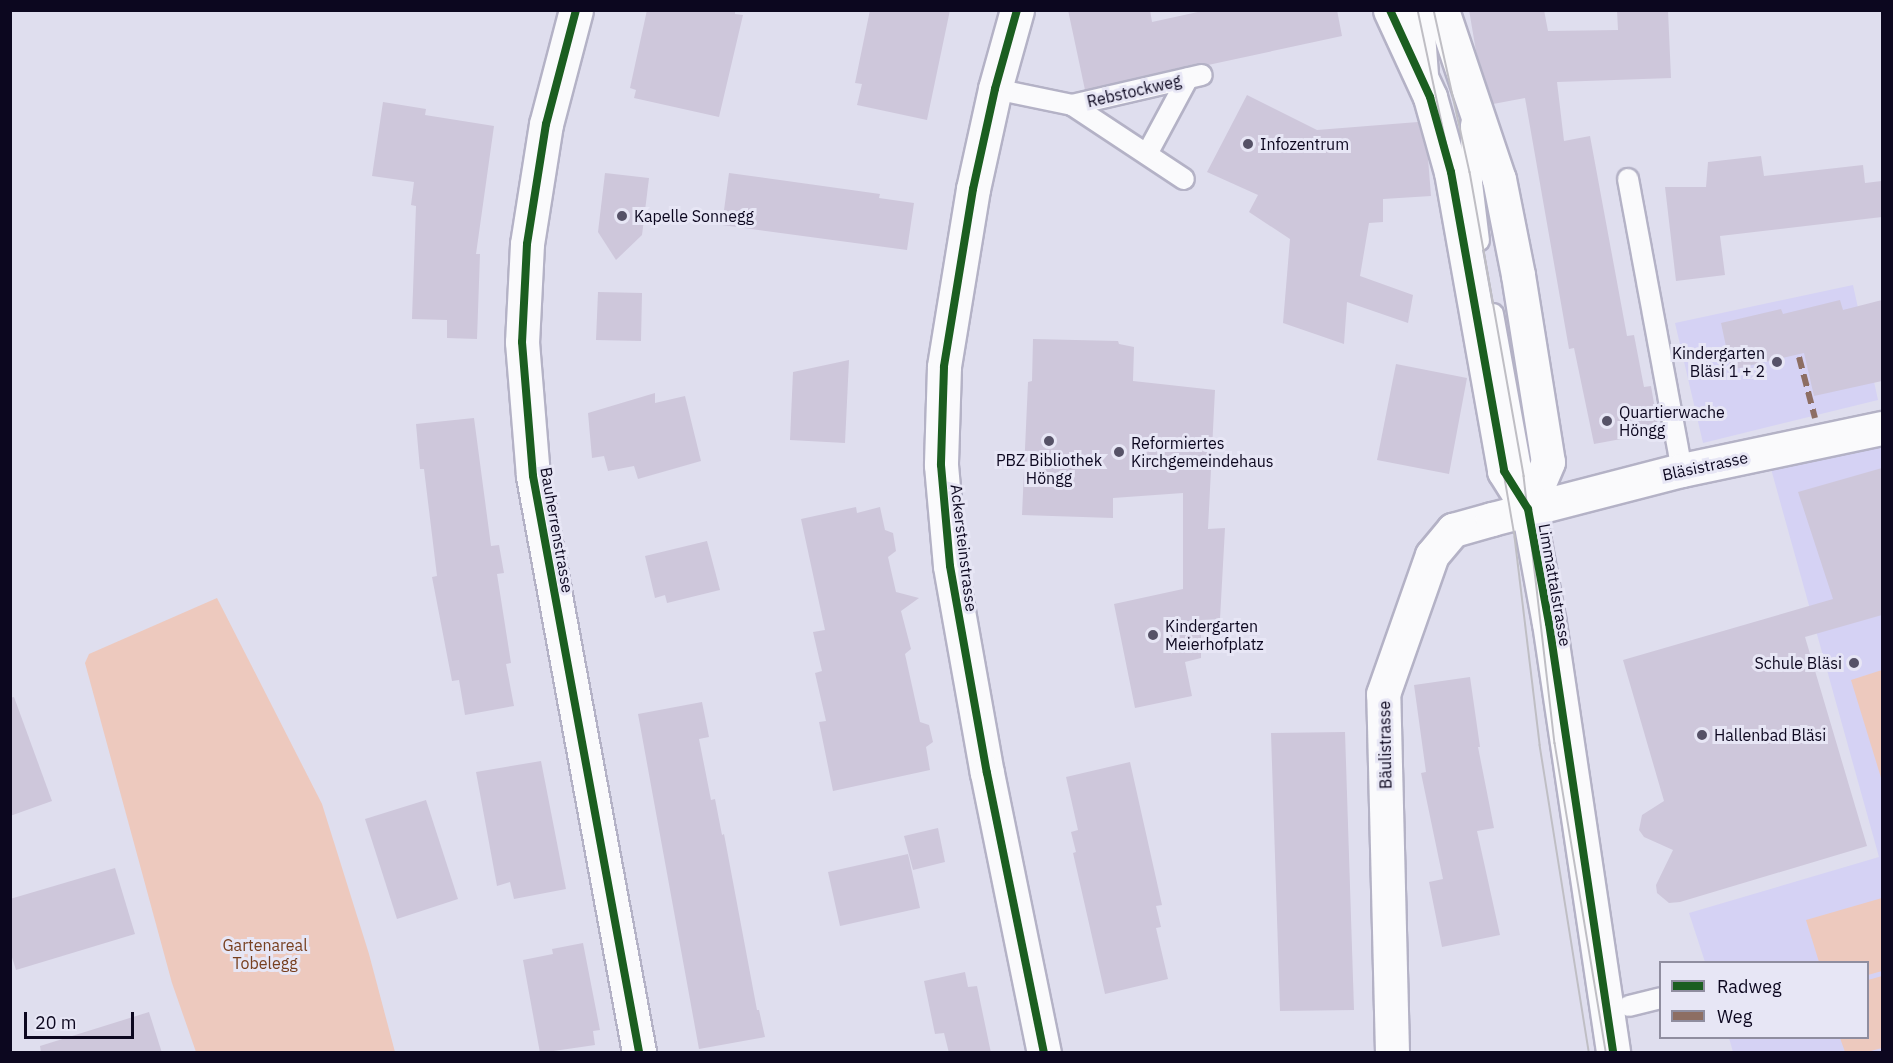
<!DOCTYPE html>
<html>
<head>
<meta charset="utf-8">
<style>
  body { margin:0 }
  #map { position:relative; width:1893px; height:1063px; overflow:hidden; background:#dfdeee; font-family:"IBM Plex Sans",sans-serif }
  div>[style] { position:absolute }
  .built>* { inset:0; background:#d5d2f4 }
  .green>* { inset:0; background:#edc9be }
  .building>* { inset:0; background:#cec7db }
  .roads { filter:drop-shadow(2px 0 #b4b2c6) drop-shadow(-2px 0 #b4b2c6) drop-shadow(0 2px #b4b2c6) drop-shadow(0 -2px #b4b2c6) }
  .lane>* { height:20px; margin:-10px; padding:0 10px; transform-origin:10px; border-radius:10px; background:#fafafc }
  .street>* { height:33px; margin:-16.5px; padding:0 16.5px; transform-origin:16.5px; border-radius:16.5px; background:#fafafc }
  .tram>* { height:1.5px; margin:-0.75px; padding:0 0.75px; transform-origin:0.75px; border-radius:0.75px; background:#bfbec4 }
  .quiet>* { height:6px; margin-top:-3px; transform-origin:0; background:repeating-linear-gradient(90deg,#8d6e63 0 12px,transparent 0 18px) }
  .cycleway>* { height:8px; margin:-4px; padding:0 4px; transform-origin:4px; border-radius:4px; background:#1b5e20 }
  .dots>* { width:16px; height:16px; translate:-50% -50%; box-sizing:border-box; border:3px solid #e7e6f5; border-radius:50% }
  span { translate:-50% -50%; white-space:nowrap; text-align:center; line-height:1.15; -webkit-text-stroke:6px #e7e6f5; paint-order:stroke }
  .street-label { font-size:16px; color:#0c071f }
  .poi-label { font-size:16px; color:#0c071f }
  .left { translate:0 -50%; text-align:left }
  .right { translate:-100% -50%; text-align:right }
  .park-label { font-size:16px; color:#773f1f }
  .frame { position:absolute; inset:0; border:12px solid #0c071f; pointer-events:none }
  .legend { position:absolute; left:1659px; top:961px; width:210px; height:78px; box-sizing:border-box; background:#e7e6f5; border:2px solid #8f8d9f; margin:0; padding:8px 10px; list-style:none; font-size:18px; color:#0c071f }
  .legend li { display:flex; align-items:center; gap:12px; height:30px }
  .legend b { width:30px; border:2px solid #8f8d9f }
  .scale { position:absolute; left:24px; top:1012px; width:110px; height:27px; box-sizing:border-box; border:3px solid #0c071f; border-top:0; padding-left:8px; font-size:18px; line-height:21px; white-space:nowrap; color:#0c071f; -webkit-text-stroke:4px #e7e6f5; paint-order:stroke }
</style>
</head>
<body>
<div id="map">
  <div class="built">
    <div style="clip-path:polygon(1853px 285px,1878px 400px,1703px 443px,1675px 323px)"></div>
    <div style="clip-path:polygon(1882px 440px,1882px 1052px,1733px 1052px,1729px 1038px,1868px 1038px,1868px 962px,1705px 962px,1689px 913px,1879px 857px,1771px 469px)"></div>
  </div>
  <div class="green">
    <div style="clip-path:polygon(217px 598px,322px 804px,369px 954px,395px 1052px,196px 1052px,172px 983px,85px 663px,89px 654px)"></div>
    <div style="clip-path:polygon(1882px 670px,1882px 781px,1851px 680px)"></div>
    <div style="clip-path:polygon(1882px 898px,1882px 971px,1868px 975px,1868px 962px,1819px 962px,1806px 920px)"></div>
    <div style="clip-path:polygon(1882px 976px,1882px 1048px,1867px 1052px,1845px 1052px,1840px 1038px,1868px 1038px,1868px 980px)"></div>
  </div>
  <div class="building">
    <div style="clip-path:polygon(647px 10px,735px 10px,735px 14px,743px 15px,719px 117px,634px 98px,636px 90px,630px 88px)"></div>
    <div style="clip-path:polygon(870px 10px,950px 10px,927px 120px,857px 105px,862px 84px,855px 83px)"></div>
    <div style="clip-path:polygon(1068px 10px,1150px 10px,1152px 22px,1207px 10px,1337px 10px,1342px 36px,1208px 65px,1199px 63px,1085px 90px)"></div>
    <div style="clip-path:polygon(1469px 10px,1544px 10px,1548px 31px,1618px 30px,1617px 10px,1668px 10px,1671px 78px,1557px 82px,1564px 141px,1590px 136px,1627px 336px,1634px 335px,1644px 387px,1651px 386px,1659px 432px,1594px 444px,1574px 348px,1569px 349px,1525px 98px,1493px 104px,1476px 51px)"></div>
    <div style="clip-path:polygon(1247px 95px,1317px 130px,1418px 122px,1428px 158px,1431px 196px,1383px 199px,1383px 222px,1369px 223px,1360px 276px,1413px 295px,1408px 323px,1347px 302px,1344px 344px,1283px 323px,1290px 239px,1249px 212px,1258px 195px,1207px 172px)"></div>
    <div style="clip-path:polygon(383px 102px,426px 109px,425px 115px,494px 126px,476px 254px,480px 254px,477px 339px,447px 338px,447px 320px,412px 319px,416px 206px,411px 205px,414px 182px,372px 176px)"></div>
    <div style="clip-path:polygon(1761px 156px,1764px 176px,1863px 165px,1865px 183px,1882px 181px,1882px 217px,1720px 236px,1725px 275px,1676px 281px,1665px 187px,1706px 187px,1708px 162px)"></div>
    <div style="clip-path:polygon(605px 173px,649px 178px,642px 235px,616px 260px,598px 232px)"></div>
    <div style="clip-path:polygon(729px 173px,880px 194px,879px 198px,914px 203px,907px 250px,722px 225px)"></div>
    <div style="clip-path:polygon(598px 292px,642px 293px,641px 341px,596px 340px)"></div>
    <div style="clip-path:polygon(1840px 300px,1843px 310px,1882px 300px,1882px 381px,1814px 396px,1804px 353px,1731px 370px,1721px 323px,1781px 309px,1783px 314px)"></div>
    <div style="clip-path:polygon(1033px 339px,1118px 341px,1119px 344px,1134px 347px,1133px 381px,1215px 390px,1208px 529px,1225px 528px,1220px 619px,1201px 620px,1201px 658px,1185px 662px,1192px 696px,1135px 708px,1114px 604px,1183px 589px,1183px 493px,1113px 498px,1113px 518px,1022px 515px,1028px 382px,1032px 381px)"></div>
    <div style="clip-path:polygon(849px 360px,845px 443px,790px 440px,793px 372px)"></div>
    <div style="clip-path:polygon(1396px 364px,1467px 378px,1449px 474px,1377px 460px)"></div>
    <div style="clip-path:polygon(655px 393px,655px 403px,685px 396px,701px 461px,638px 479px,634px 466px,608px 471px,604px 456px,592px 458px,588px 413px)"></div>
    <div style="clip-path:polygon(474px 418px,491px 546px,499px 545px,504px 573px,497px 574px,511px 663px,506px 664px,514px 706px,465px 715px,459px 680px,452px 681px,432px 577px,437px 576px,424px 469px,420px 469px,416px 424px)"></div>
    <div style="clip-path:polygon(1882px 468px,1882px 615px,1805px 637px,1867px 846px,1680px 902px,1669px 903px,1657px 893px,1656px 885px,1673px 850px,1644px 837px,1639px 830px,1642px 815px,1664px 801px,1623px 660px,1833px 599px,1798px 492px)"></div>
    <div style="clip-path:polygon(856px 507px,857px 513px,880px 507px,885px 530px,893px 533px,896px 551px,888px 557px,896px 592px,919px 598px,901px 611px,911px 649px,905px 654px,920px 722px,929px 725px,933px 742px,926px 747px,930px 770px,833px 791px,819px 722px,826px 721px,815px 673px,822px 671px,813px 632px,825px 630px,801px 519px)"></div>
    <div style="clip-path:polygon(707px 541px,720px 590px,667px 603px,665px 595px,655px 598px,645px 556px)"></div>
    <div style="clip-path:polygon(1470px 677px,1480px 747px,1478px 747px,1494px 828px,1477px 831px,1500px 935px,1442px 947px,1429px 882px,1443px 879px,1421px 773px,1426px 772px,1414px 685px)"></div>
    <div style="clip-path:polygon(14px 697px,52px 801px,10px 816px,10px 698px)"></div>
    <div style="clip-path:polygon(702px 702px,709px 737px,699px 739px,711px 800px,715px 799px,722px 835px,724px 834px,757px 1010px,759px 1010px,765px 1037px,699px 1049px,638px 714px)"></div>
    <div style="clip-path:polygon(1345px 732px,1354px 1010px,1280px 1011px,1271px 733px)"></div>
    <div style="clip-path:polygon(541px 761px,566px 889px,514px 899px,510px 882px,497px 886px,476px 772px)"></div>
    <div style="clip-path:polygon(1130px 762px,1162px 905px,1156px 906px,1161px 927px,1156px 928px,1168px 979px,1105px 994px,1073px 853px,1076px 852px,1071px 832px,1078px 830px,1066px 777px)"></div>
    <div style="clip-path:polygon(426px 800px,458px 899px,397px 919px,365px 819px)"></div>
    <div style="clip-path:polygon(938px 828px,945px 862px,913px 870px,904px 836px)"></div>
    <div style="clip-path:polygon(908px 854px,920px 908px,840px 926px,828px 872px)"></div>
    <div style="clip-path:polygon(115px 868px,135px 934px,16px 970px,10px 951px,10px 899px)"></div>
    <div style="clip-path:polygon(583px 943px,600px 1030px,593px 1031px,595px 1045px,540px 1053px,523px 960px,553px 954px,552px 949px)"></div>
    <div style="clip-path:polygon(965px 972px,968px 987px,977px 986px,991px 1053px,949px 1053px,944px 1033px,935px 1034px,924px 981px)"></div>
    <div style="clip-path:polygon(149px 1012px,162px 1053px,41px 1053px,40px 1046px)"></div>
  </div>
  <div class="roads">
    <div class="lane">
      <div style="left:1417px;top:10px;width:25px;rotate:72deg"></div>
      <div style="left:1425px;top:34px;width:41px;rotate:85.8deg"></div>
      <div style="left:995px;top:89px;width:79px;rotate:11.7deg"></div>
      <div style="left:1072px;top:105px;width:133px;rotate:-13deg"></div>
      <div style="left:1072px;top:105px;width:134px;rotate:33.5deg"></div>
      <div style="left:1471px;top:124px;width:59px;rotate:89deg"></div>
      <div style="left:1472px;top:183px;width:58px;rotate:83.1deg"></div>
      <div style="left:1147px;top:154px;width:86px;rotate:-61.7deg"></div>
      <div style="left:1628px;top:179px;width:296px;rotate:79.5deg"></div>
      <div style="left:1493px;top:314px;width:184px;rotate:79.7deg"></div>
      <div style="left:1629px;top:1006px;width:32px;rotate:-14deg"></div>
    </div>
    <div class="street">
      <div style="left:576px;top:10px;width:118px;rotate:104.7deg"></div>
      <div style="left:546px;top:124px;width:121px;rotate:99deg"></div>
      <div style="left:527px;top:244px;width:98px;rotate:92.9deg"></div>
      <div style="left:522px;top:342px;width:134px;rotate:85.3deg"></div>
      <div style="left:533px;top:476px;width:586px;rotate:79.57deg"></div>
      <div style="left:1017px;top:10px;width:82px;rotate:105.6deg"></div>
      <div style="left:995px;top:89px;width:102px;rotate:102.4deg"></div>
      <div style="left:973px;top:189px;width:180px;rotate:99.3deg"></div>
      <div style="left:944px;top:367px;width:98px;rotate:91.8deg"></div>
      <div style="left:941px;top:465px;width:101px;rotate:84.9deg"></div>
      <div style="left:950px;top:566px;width:210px;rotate:79.9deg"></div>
      <div style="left:987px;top:773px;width:285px;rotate:78.5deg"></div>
      <div style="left:1390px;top:10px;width:96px;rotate:65.3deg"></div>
      <div style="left:1430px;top:97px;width:78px;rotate:74.4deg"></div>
      <div style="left:1451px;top:172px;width:304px;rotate:79.9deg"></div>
      <div style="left:1504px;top:471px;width:45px;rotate:57.7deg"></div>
      <div style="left:1528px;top:509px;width:116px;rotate:79.6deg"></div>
      <div style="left:1549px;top:623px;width:434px;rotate:81.5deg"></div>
      <div style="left:1442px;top:10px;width:178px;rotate:71.4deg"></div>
      <div style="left:1499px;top:179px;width:98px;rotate:78.8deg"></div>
      <div style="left:1518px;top:275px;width:189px;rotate:80.9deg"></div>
      <div style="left:1548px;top:462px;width:51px;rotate:113.1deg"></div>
      <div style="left:1392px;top:1052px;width:358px;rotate:-91.4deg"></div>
      <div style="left:1383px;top:694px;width:147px;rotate:-70.6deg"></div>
      <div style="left:1432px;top:555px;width:33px;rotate:-50deg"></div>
      <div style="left:1453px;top:530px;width:41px;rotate:-15.8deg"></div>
      <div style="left:1492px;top:519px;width:196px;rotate:-14.5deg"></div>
      <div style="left:1682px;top:470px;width:204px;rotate:-11.9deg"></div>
    </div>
  </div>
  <div class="tram">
    <div style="left:1418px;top:10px;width:153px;rotate:78deg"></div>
    <div style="left:1450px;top:160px;width:383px;rotate:80.2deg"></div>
    <div style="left:1515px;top:537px;width:209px;rotate:83.1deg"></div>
    <div style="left:1540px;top:745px;width:311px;rotate:80.9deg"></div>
    <div style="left:1434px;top:10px;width:166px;rotate:77.5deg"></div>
    <div style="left:1470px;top:172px;width:309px;rotate:79.9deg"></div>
    <div style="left:1524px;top:476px;width:269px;rotate:83.4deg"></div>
    <div style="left:1555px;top:743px;width:313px;rotate:80.6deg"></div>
  </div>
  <div class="quiet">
    <div style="left:1799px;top:357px;width:63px;rotate:75.3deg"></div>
  </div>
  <div class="cycleway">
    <div style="left:576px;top:10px;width:118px;rotate:104.7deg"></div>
    <div style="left:546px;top:124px;width:121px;rotate:99deg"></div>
    <div style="left:527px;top:244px;width:98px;rotate:92.9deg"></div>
    <div style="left:522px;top:342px;width:134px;rotate:85.3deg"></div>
    <div style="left:533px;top:476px;width:586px;rotate:79.57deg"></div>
    <div style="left:1017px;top:10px;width:82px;rotate:105.6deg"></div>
    <div style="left:995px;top:89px;width:102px;rotate:102.4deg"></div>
    <div style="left:973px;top:189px;width:180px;rotate:99.3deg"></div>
    <div style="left:944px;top:367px;width:98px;rotate:91.8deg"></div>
    <div style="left:941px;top:465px;width:101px;rotate:84.9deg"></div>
    <div style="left:950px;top:566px;width:210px;rotate:79.9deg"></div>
    <div style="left:987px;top:773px;width:285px;rotate:78.5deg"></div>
    <div style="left:1390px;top:10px;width:96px;rotate:65.3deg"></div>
    <div style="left:1430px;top:97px;width:78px;rotate:74.4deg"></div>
    <div style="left:1451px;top:172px;width:304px;rotate:79.9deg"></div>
    <div style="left:1504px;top:471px;width:45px;rotate:57.7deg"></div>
    <div style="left:1528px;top:509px;width:116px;rotate:79.6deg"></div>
    <div style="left:1549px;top:623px;width:434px;rotate:81.5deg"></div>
  </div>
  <div class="dots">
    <div style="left:1248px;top:144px;background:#565267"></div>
    <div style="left:622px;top:216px;background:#565267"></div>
    <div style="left:1777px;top:362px;background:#565267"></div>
    <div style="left:1607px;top:421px;background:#565267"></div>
    <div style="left:1049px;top:441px;background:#565267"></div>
    <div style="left:1119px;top:452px;background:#565267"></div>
    <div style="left:1153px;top:635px;background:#565267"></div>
    <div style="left:1854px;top:663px;background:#565267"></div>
    <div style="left:1702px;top:735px;background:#565267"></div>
  </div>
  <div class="street-label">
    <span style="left:1134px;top:91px;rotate:-13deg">Rebstockweg</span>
    <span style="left:1705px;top:466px;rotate:-12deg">Bläsistrasse</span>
    <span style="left:557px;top:530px;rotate:80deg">Bauherrenstrasse</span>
    <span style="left:964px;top:548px;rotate:83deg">Ackersteinstrasse</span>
    <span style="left:1555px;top:585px;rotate:80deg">Limmattalstrasse</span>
    <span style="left:1385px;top:745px;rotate:-91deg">Bäulistrasse</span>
  </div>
  <div class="poi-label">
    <span class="left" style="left:1260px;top:144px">Infozentrum</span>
    <span class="left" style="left:634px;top:216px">Kapelle Sonnegg</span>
    <span class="right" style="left:1765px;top:362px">Kindergarten<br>Bläsi 1 + 2</span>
    <span class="left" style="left:1619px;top:421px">Quartierwache<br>Höngg</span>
    <span class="left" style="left:1131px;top:452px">Reformiertes<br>Kirchgemeindehaus</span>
    <span style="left:1049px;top:469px">PBZ Bibliothek<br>Höngg</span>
    <span class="left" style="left:1165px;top:635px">Kindergarten<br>Meierhofplatz</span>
    <span class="right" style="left:1842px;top:663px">Schule Bläsi</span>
    <span class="left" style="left:1714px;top:735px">Hallenbad Bläsi</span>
  </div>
  <div class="park-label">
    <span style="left:265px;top:954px">Gartenareal<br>Tobelegg</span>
  </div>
  <div class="frame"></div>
  <ul class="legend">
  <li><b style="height:8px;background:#1b5e20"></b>Radweg</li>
  <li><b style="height:8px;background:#8d6e63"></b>Weg</li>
  </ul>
  <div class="scale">20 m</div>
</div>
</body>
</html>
